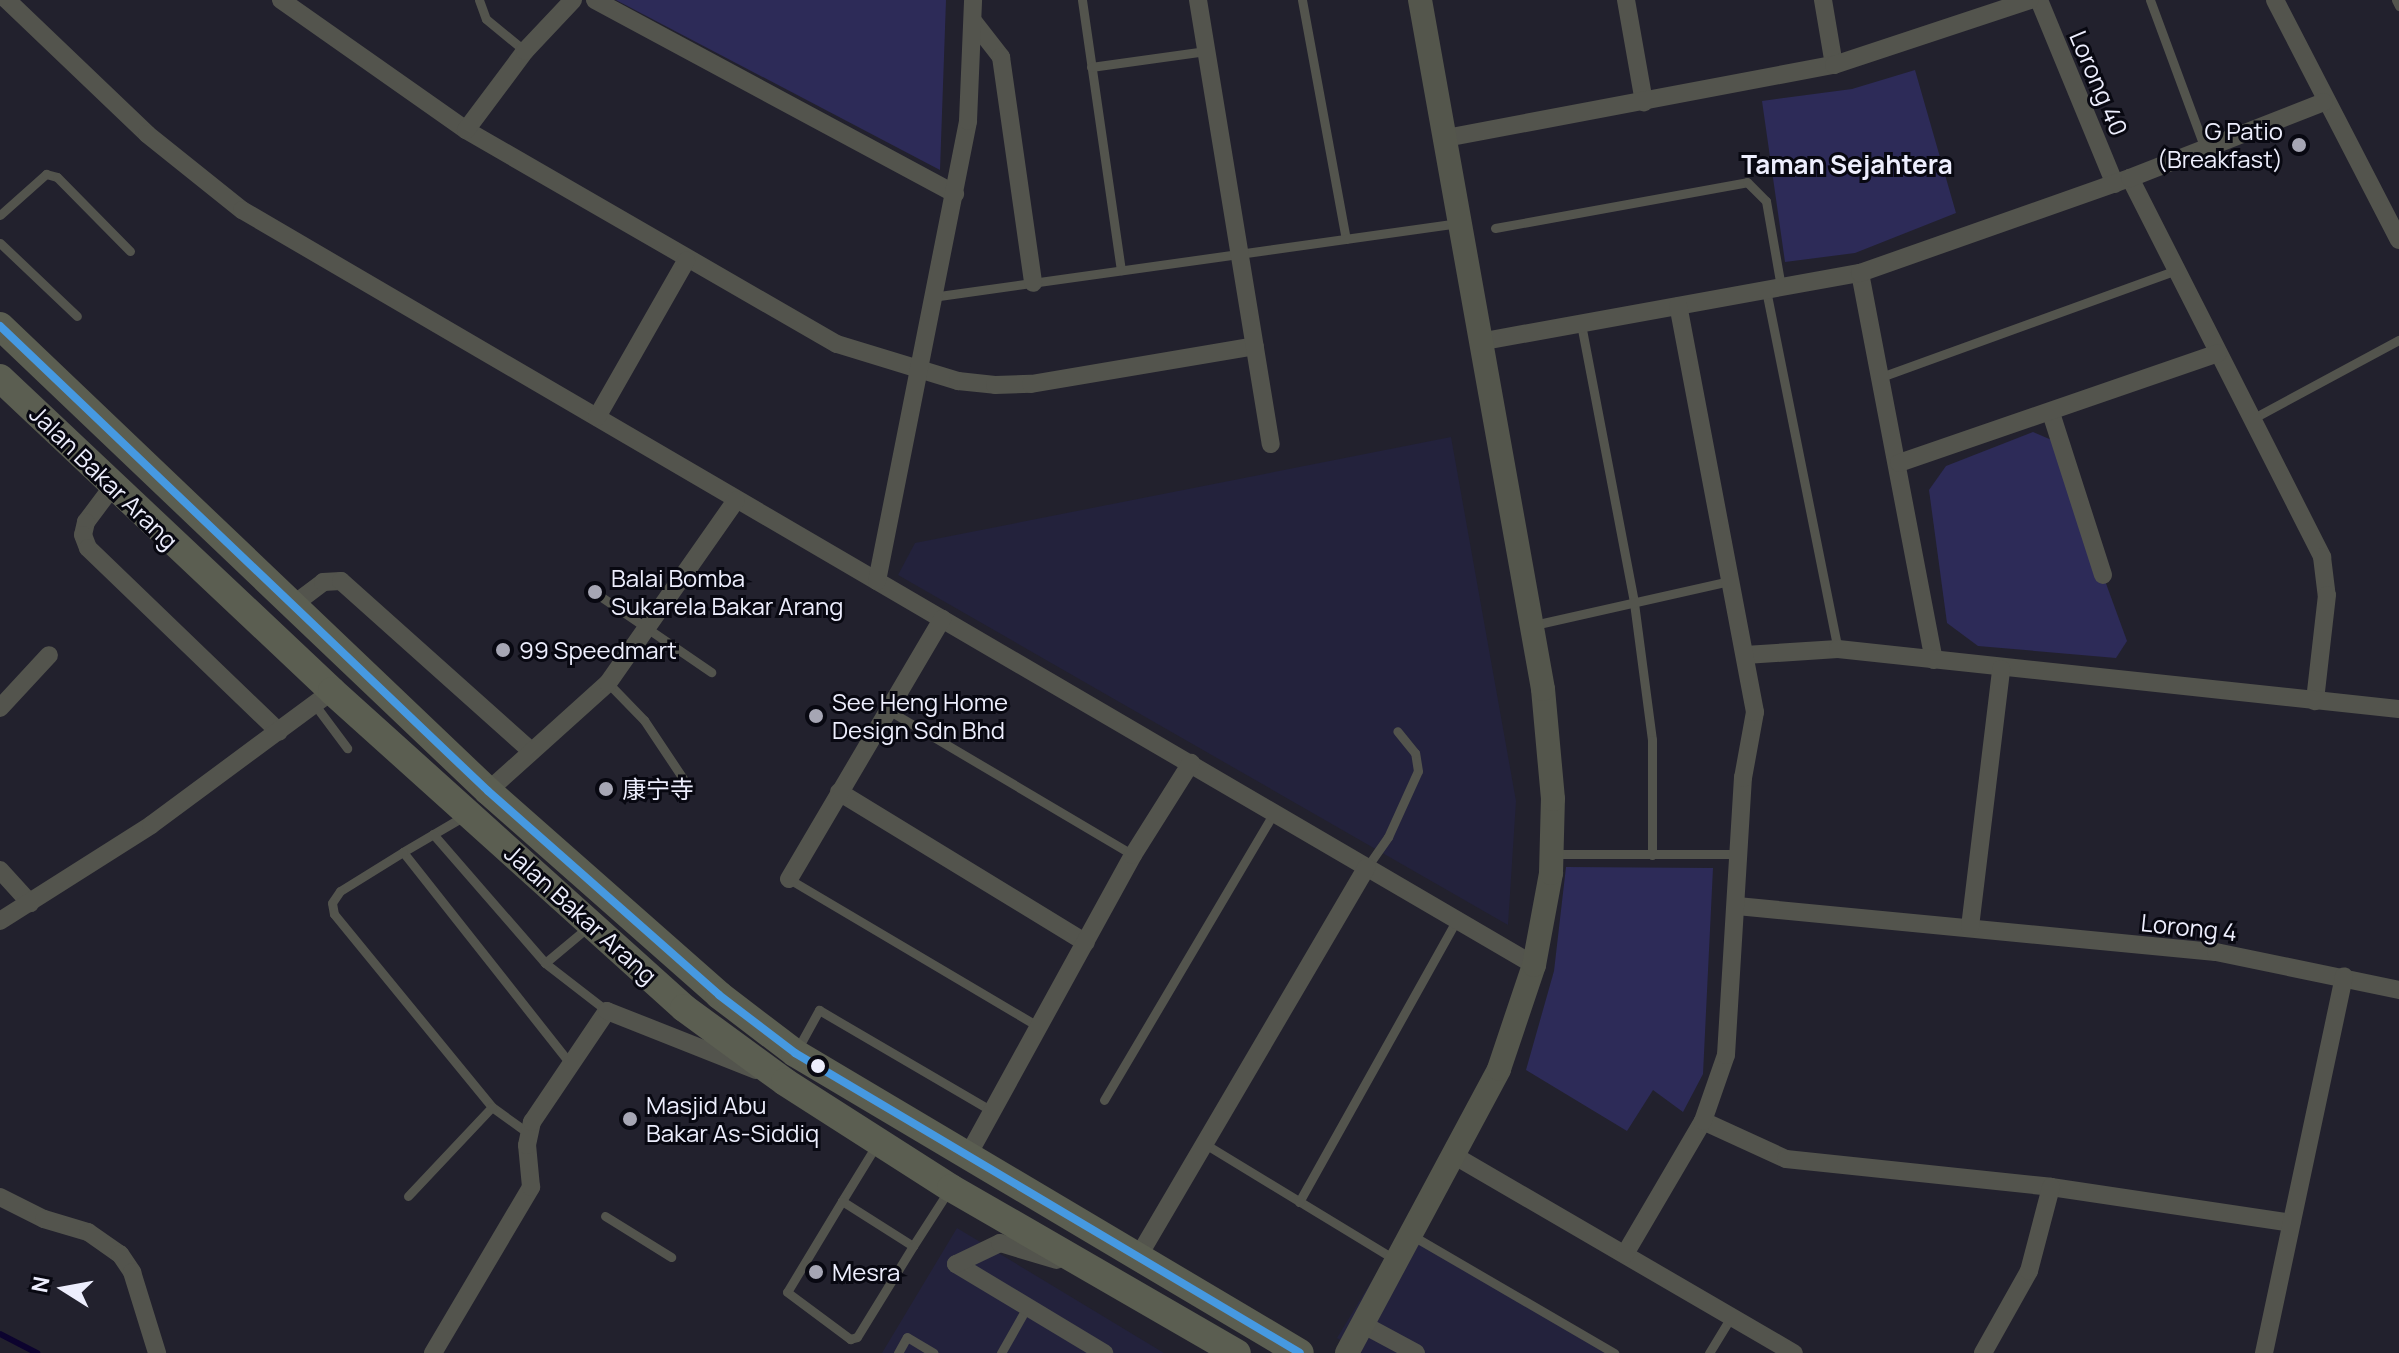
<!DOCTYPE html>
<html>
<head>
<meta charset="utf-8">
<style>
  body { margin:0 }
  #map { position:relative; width:2399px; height:1353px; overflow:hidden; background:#22212d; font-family:Manrope,"Noto Sans SC",sans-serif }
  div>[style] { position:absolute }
  .built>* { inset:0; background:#23223c }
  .green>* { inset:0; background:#2d2b58 }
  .stream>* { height:6px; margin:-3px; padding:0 3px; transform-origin:3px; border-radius:3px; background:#0c032e }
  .lane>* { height:9px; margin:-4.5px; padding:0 4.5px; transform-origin:4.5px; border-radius:4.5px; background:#53544d }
  .street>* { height:18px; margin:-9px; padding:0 9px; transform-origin:9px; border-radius:9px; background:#53544d }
  .secondary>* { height:24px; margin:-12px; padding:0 12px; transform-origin:12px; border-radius:12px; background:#54564c }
  .primary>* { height:28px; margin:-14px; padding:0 14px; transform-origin:14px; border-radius:14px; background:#5b5e51 }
  .bus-1>* { height:8px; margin:-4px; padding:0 4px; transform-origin:4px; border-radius:4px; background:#4699e1 }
  .dots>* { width:22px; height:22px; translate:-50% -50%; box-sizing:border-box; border:4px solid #080811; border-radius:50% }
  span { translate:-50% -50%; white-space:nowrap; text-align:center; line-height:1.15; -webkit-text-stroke:6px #080811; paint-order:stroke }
  .street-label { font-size:24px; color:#edeefd }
  .poi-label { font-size:24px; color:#edeefd }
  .right { translate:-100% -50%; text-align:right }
  .left { translate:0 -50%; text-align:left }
  .neighbourhood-label { font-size:26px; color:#edeefd; font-weight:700 }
  .north { position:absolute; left:24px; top:1249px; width:80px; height:80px; -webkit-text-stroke:6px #080811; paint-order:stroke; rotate:281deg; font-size:22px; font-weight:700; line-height:32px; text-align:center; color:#edeefd }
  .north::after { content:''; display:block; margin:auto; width:28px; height:36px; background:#edeefd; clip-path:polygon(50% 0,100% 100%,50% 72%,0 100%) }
</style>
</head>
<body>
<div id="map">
  <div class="built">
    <div style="clip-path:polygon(1451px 437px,1516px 801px,1508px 925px,898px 575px,915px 543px)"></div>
    <div style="clip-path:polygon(957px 1228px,1164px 1353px,882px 1353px)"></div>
    <div style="clip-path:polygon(1404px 1228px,1617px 1353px,1362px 1353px,1337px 1338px)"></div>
  </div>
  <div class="green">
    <div style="clip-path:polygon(616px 0,946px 0,940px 170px)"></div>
    <div style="clip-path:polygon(1915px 70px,1956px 213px,1855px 253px,1785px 262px,1762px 101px,1852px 89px)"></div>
    <div style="clip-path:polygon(2033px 432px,2054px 441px,2127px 641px,2116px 658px,1978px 646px,1947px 623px,1929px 490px,1946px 466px)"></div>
    <div style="clip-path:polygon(1566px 867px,1713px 868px,1703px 1074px,1683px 1112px,1653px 1090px,1627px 1131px,1526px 1070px,1554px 971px)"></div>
  </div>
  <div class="stream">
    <div style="left:0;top:1334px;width:42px;rotate:27.2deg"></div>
  </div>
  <div class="lane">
    <div style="left:479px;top:0;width:20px;rotate:70deg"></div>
    <div style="left:486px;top:19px;width:50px;rotate:39.4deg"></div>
    <div style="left:1082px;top:0;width:273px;rotate:81.8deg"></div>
    <div style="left:1302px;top:0;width:243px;rotate:79.6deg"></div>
    <div style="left:2150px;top:0;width:159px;rotate:69.7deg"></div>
    <div style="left:2396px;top:0;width:7px;rotate:63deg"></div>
    <div style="left:1091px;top:67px;width:116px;rotate:-7.9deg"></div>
    <div style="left:0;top:215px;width:62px;rotate:-41.7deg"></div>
    <div style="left:46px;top:174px;width:11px;rotate:15deg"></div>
    <div style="left:57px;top:177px;width:104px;rotate:45.4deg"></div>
    <div style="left:1495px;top:228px;width:256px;rotate:-10.3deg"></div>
    <div style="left:1747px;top:182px;width:27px;rotate:45deg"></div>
    <div style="left:1766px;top:201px;width:87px;rotate:80.1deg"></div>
    <div style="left:0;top:243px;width:106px;rotate:43.5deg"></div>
    <div style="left:1766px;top:290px;width:366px;rotate:78.7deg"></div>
    <div style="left:932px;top:297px;width:532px;rotate:-7.99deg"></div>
    <div style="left:1581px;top:324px;width:284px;rotate:79.2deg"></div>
    <div style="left:1634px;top:603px;width:138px;rotate:82.5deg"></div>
    <div style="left:1652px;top:740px;width:115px;rotate:90deg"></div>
    <div style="left:1881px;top:377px;width:315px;rotate:-19.9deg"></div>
    <div style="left:2252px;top:419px;width:167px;rotate:-28.3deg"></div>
    <div style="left:600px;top:596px;width:135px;rotate:34.4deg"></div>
    <div style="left:1534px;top:625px;width:201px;rotate:-12.7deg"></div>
    <div style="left:608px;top:683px;width:52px;rotate:45.8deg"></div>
    <div style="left:644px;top:720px;width:76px;rotate:56.3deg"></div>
    <div style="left:315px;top:705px;width:54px;rotate:53.3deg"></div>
    <div style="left:888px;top:710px;width:285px;rotate:30.6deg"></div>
    <div style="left:466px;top:815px;width:73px;rotate:149.6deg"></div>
    <div style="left:403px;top:852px;width:268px;rotate:51.7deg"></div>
    <div style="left:433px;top:834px;width:171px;rotate:49deg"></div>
    <div style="left:545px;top:963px;width:78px;rotate:37.7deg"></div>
    <div style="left:403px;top:852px;width:74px;rotate:148.2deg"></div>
    <div style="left:340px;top:891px;width:14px;rotate:124deg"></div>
    <div style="left:332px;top:903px;width:11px;rotate:80deg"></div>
    <div style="left:334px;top:914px;width:249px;rotate:50.7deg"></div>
    <div style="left:492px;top:1107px;width:44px;rotate:35.8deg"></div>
    <div style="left:1552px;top:854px;width:184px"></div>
    <div style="left:1367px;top:867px;width:37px;rotate:-55deg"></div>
    <div style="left:1388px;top:837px;width:72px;rotate:-65.6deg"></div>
    <div style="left:1418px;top:771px;width:18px;rotate:-99deg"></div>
    <div style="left:1415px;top:753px;width:28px;rotate:-129deg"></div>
    <div style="left:789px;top:879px;width:291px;rotate:30.6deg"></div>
    <div style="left:545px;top:963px;width:56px;rotate:-39.9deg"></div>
    <div style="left:797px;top:1050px;width:46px;rotate:-61.2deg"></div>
    <div style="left:819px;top:1010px;width:200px;rotate:30.3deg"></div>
    <div style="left:1104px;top:1100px;width:334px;rotate:-59.4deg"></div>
    <div style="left:877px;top:1144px;width:67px;rotate:121.6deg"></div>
    <div style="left:842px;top:1201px;width:84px;rotate:32.4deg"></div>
    <div style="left:913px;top:1246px;width:67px;rotate:-57.3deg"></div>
    <div style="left:1205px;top:1144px;width:223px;rotate:31.3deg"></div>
    <div style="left:408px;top:1196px;width:122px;rotate:-46.7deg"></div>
    <div style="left:842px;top:1201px;width:106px;rotate:121.1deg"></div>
    <div style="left:787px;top:1292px;width:79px;rotate:36.7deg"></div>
    <div style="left:850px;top:1339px;width:7px;rotate:-16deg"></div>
    <div style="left:857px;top:1337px;width:107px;rotate:-58.4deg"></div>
    <div style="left:1299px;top:1202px;width:324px;rotate:-60.8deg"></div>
    <div style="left:605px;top:1216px;width:78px;rotate:31.8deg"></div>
    <div style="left:1413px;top:1236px;width:233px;rotate:30.2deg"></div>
    <div style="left:898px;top:1353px;width:18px;rotate:-61deg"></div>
    <div style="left:907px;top:1337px;width:31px;rotate:31deg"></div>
    <div style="left:1001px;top:1353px;width:53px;rotate:-60.5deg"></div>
    <div style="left:1709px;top:1353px;width:42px;rotate:-58.6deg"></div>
  </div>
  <div class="street">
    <div style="left:7px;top:0;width:194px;rotate:43.7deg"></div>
    <div style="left:147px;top:134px;width:122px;rotate:38.7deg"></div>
    <div style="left:242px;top:210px;width:1496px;rotate:30.3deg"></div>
    <div style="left:281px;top:0;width:226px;rotate:35.1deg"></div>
    <div style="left:466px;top:130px;width:428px;rotate:30deg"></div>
    <div style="left:837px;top:344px;width:127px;rotate:17deg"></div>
    <div style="left:958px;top:381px;width:37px;rotate:6deg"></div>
    <div style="left:995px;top:385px;width:36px;rotate:-2deg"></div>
    <div style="left:1031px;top:384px;width:227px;rotate:-9.6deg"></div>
    <div style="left:595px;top:0;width:409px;rotate:28.3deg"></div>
    <div style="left:1198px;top:0;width:450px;rotate:80.7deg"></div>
    <div style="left:1626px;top:0;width:104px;rotate:80deg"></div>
    <div style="left:1823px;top:0;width:66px;rotate:80.4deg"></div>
    <div style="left:2039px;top:0;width:199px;rotate:67.6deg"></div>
    <div style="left:2275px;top:0;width:270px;rotate:62.7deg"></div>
    <div style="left:973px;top:21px;width:46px;rotate:52.1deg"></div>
    <div style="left:1001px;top:57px;width:228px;rotate:81.9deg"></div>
    <div style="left:466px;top:130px;width:99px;rotate:-53.2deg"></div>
    <div style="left:525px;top:51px;width:70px;rotate:-46.7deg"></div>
    <div style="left:1446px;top:138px;width:395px;rotate:-10.7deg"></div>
    <div style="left:1834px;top:65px;width:206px;rotate:-18.3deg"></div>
    <div style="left:2130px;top:178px;width:425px;rotate:63.1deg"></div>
    <div style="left:2322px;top:557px;width:38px;rotate:83deg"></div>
    <div style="left:2327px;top:595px;width:107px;rotate:96.5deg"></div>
    <div style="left:1860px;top:273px;width:394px;rotate:79.2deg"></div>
    <div style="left:1479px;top:342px;width:387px;rotate:-10.3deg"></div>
    <div style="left:1860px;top:273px;width:286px;rotate:-19.4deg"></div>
    <div style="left:2130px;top:178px;width:208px;rotate:-21.4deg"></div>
    <div style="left:2051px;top:413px;width:170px;rotate:72.2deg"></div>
    <div style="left:597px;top:417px;width:180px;rotate:-60.3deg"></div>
    <div style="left:1899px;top:463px;width:337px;rotate:-19deg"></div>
    <div style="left:113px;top:486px;width:45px;rotate:126.9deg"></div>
    <div style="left:86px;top:522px;width:13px;rotate:103deg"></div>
    <div style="left:83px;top:535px;width:14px;rotate:69deg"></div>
    <div style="left:88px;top:548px;width:265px;rotate:43.9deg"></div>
    <div style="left:877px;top:581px;width:469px;rotate:-78.8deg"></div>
    <div style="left:968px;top:121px;width:121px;rotate:-87.6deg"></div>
    <div style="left:293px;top:605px;width:38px;rotate:-37deg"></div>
    <div style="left:323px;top:582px;width:18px;rotate:-3deg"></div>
    <div style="left:341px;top:581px;width:255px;rotate:41.8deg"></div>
    <div style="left:1745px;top:655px;width:93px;rotate:-3.7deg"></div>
    <div style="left:1838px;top:649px;width:564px;rotate:6.1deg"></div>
    <div style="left:0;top:708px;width:72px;rotate:-47.2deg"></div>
    <div style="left:488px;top:791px;width:161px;rotate:-42deg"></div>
    <div style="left:608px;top:683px;width:223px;rotate:-55deg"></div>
    <div style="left:839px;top:792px;width:289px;rotate:31.4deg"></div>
    <div style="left:0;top:870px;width:45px;rotate:47.7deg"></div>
    <div style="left:789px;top:879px;width:302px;rotate:-59.5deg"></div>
    <div style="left:1737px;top:906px;width:481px;rotate:5.5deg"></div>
    <div style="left:2216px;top:952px;width:187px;rotate:11.7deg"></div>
    <div style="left:0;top:921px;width:179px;rotate:-32.4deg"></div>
    <div style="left:151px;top:825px;width:225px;rotate:-36.5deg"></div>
    <div style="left:1970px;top:927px;width:260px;rotate:-83.1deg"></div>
    <div style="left:1703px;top:1121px;width:91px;rotate:24.6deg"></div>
    <div style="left:1786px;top:1159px;width:266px;rotate:6deg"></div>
    <div style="left:2051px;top:1187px;width:243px;rotate:8.5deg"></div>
    <div style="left:1455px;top:1156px;width:392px;rotate:30.2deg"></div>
    <div style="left:967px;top:1157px;width:345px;rotate:-61.2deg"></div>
    <div style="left:1133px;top:855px;width:109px;rotate:-57.8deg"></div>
    <div style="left:0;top:1197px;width:49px;rotate:26.6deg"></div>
    <div style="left:44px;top:1219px;width:46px;rotate:16.5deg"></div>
    <div style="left:88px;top:1232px;width:39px;rotate:35deg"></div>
    <div style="left:120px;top:1254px;width:22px;rotate:56deg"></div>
    <div style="left:132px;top:1272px;width:85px;rotate:72.8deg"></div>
    <div style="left:1625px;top:1254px;width:154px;rotate:-59.6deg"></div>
    <div style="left:1703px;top:1121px;width:70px;rotate:-70.8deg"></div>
    <div style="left:1726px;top:1055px;width:278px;rotate:-86.5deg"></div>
    <div style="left:1743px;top:778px;width:67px;rotate:-79.7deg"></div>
    <div style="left:1755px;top:712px;width:413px;rotate:-100.7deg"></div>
    <div style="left:1138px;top:1257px;width:452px;rotate:-59.6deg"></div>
    <div style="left:956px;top:1264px;width:173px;rotate:31deg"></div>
    <div style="left:956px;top:1264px;width:49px;rotate:-25.5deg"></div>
    <div style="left:1000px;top:1243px;width:59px;rotate:16.6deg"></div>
    <div style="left:1364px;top:1325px;width:59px;rotate:28.3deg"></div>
    <div style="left:433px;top:1353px;width:193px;rotate:-59.4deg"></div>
    <div style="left:531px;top:1187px;width:42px;rotate:-95.4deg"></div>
    <div style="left:527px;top:1145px;width:24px;rotate:-78deg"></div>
    <div style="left:532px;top:1122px;width:134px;rotate:-56deg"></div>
    <div style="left:607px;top:1011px;width:160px;rotate:21.6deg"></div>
    <div style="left:1983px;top:1353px;width:94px;rotate:-60.7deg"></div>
    <div style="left:2029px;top:1271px;width:87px;rotate:-75.3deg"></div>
    <div style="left:2264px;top:1353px;width:385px;rotate:-78deg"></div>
  </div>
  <div class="secondary">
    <div style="left:1347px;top:1353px;width:322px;rotate:-61.8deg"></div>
    <div style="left:1499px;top:1069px;width:110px;rotate:-71.4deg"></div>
    <div style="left:1534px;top:965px;width:94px;rotate:-79.5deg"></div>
    <div style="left:1551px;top:873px;width:74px;rotate:-88.5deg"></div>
    <div style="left:1553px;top:799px;width:110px;rotate:-95.2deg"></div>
    <div style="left:1543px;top:689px;width:700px;rotate:-100.12deg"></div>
  </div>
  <div class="primary">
    <div style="left:0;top:326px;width:674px;rotate:43.62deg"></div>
    <div style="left:488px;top:791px;width:308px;rotate:41.4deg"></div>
    <div style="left:719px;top:995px;width:96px;rotate:37.3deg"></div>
    <div style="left:795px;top:1053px;width:587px;rotate:30.71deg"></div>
    <div style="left:0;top:378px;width:456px;rotate:43.3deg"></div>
    <div style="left:332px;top:691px;width:474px;rotate:42deg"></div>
    <div style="left:684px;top:1008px;width:125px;rotate:36.2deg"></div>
    <div style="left:785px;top:1082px;width:197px;rotate:32.6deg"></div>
    <div style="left:951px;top:1188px;width:330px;rotate:30deg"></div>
  </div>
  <div class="bus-1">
    <div style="left:0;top:326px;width:674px;rotate:43.62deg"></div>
    <div style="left:488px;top:791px;width:308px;rotate:41.4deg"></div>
    <div style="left:719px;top:995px;width:96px;rotate:37.3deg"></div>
    <div style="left:795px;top:1053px;width:587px;rotate:30.71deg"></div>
  </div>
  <div class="dots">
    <div style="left:2299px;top:145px;background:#a6a6b4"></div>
    <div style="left:595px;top:592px;background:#a6a6b4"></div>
    <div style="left:503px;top:650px;background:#a6a6b4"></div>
    <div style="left:816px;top:716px;background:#a6a6b4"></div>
    <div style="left:606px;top:789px;background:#a6a6b4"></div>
    <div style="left:818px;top:1066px;background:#edeefd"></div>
    <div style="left:630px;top:1119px;background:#a6a6b4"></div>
    <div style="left:816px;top:1272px;background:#a6a6b4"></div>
  </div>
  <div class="street-label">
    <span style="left:2099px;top:83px;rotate:67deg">Lorong 40</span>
    <span style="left:104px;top:477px;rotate:44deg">Jalan Bakar Arang</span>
    <span style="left:581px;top:914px;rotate:42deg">Jalan Bakar Arang</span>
    <span style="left:2189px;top:927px;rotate:6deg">Lorong 4</span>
  </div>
  <div class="poi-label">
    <span class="right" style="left:2283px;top:145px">G Patio<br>(Breakfast)</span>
    <span class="left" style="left:611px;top:592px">Balai Bomba<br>Sukarela Bakar Arang</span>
    <span class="left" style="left:519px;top:650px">99 Speedmart</span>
    <span class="left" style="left:832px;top:716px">See Heng Home<br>Design Sdn Bhd</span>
    <span class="left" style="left:622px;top:789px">康宁寺</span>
    <span class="left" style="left:646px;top:1119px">Masjid Abu<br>Bakar As-Siddiq</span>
    <span class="left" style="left:832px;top:1272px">Mesra</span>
  </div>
  <div class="neighbourhood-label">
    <span style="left:1847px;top:165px">Taman Sejahtera</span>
  </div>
  <div class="north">N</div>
</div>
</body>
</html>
